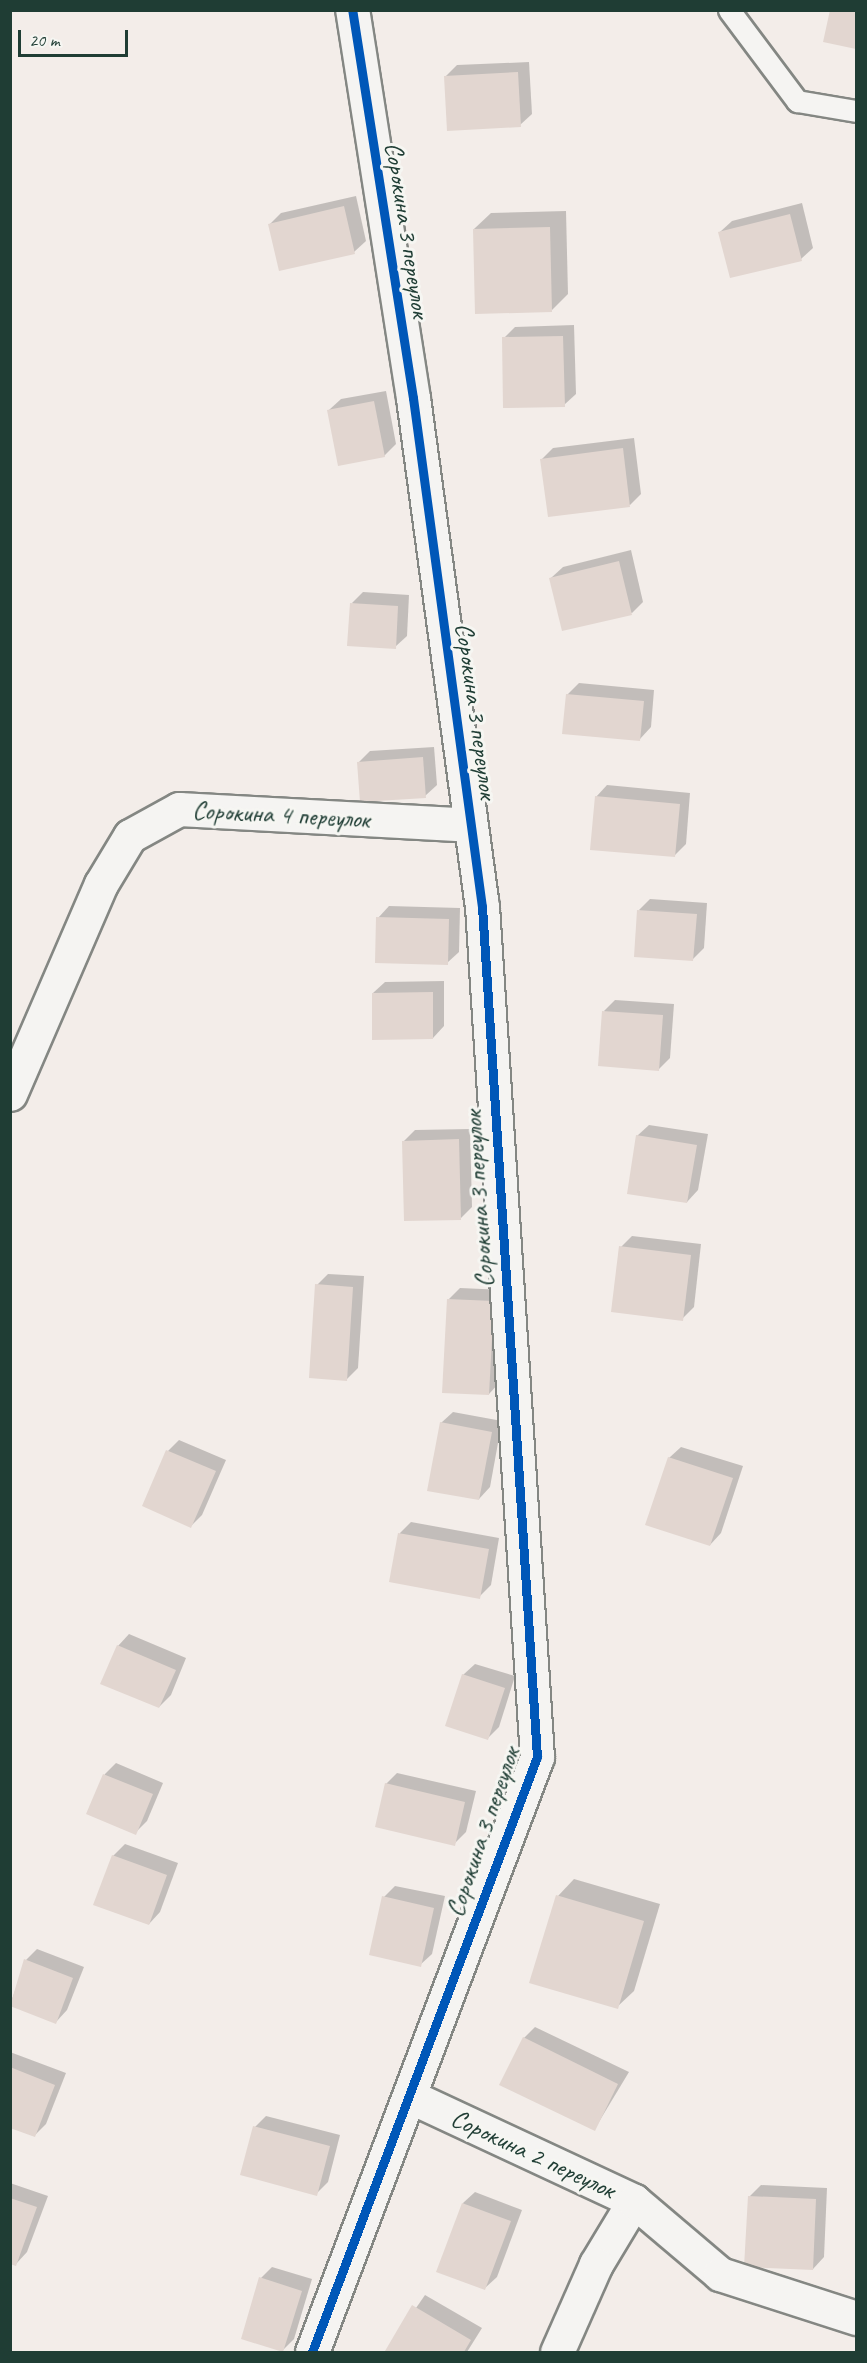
<!DOCTYPE html>
<html>
<head>
<meta charset="utf-8">
<style>
  body { margin:0 }
  #map { position:relative; width:867px; height:2363px; overflow:hidden; background:#f3ede9; font-family:Caveat,sans-serif }
  div>[style] { position:absolute }
  .shadow>* { inset:0; background:#0003 }
  .building>* { inset:0; background:#e2d6d0 }
  .roads { filter:drop-shadow(2px 0 #848783) drop-shadow(-2px 0 #848783) drop-shadow(0 2px #848783) drop-shadow(0 -2px #848783) }
  .service>* { height:21px; margin:-10.5px; padding:0 10.5px; transform-origin:10.5px; border-radius:10.5px; background:#f5f4f2 }
  .minor>* { height:33px; margin:-16.5px; padding:0 16.5px; transform-origin:16.5px; border-radius:16.5px; background:#f5f4f2 }
  .cycleway>* { height:9px; margin:-4.5px; padding:0 4.5px; transform-origin:4.5px; border-radius:4.5px; background:#0057b8 }
  span { translate:-50% -50%; white-space:nowrap; text-align:center; line-height:1.15; -webkit-text-stroke:6px #f6f6f2; paint-order:stroke }
  .street-label { font-size:26px; color:#1f3d34 }
  .frame { position:absolute; inset:0; border:12px solid #1f3d34; pointer-events:none }
  .scale { position:absolute; left:18px; top:30px; width:110px; height:27px; box-sizing:border-box; border:3px solid #1f3d34; border-top:0; padding-left:8px; font-size:18px; line-height:21px; white-space:nowrap; color:#1f3d34; -webkit-text-stroke:4px #f6f6f2; paint-order:stroke }
</style>
</head>
<body>
<div id="map">
  <div class="shadow">
    <div style="clip-path:polygon(832px 10px,856px 10px,856px 48px,825px 41px)"></div>
    <div style="clip-path:polygon(529px 62px,532px 114px,520px 125px,445px 77px,457px 65px)"></div>
    <div style="clip-path:polygon(356px 196px,366px 241px,354px 252px,270px 224px,281px 213px)"></div>
    <div style="clip-path:polygon(802px 203px,813px 248px,801px 259px,720px 232px,732px 221px)"></div>
    <div style="clip-path:polygon(566px 211px,568px 294px,552px 310px,474px 229px,491px 213px)"></div>
    <div style="clip-path:polygon(574px 325px,576px 394px,564px 405px,504px 338px,515px 327px)"></div>
    <div style="clip-path:polygon(386px 391px,396px 444px,384px 456px,329px 410px,341px 399px)"></div>
    <div style="clip-path:polygon(634px 438px,641px 494px,630px 505px,542px 459px,553px 448px)"></div>
    <div style="clip-path:polygon(631px 550px,643px 602px,632px 613px,551px 578px,563px 567px)"></div>
    <div style="clip-path:polygon(363px 592px,409px 595px,407px 636px,395px 647px,352px 603px)"></div>
    <div style="clip-path:polygon(579px 683px,654px 690px,651px 727px,640px 739px,567px 695px)"></div>
    <div style="clip-path:polygon(434px 747px,437px 785px,425px 796px,359px 762px,370px 751px)"></div>
    <div style="clip-path:polygon(607px 785px,690px 793px,686px 844px,675px 855px,596px 797px)"></div>
    <div style="clip-path:polygon(650px 899px,707px 903px,704px 948px,693px 959px,639px 910px)"></div>
    <div style="clip-path:polygon(389px 906px,460px 908px,459px 952px,447px 963px,378px 918px)"></div>
    <div style="clip-path:polygon(444px 981px,444px 1026px,433px 1038px,373px 993px,385px 982px)"></div>
    <div style="clip-path:polygon(615px 1000px,674px 1004px,670px 1058px,659px 1069px,604px 1011px)"></div>
    <div style="clip-path:polygon(649px 1125px,708px 1134px,698px 1190px,687px 1202px,637px 1136px)"></div>
    <div style="clip-path:polygon(470px 1129px,472px 1207px,461px 1218px,403px 1142px,415px 1130px)"></div>
    <div style="clip-path:polygon(632px 1236px,701px 1244px,694px 1307px,682px 1319px,621px 1247px)"></div>
    <div style="clip-path:polygon(328px 1274px,364px 1276px,358px 1368px,347px 1379px,317px 1285px)"></div>
    <div style="clip-path:polygon(460px 1288px,505px 1290px,500px 1382px,489px 1394px,448px 1300px)"></div>
    <div style="clip-path:polygon(453px 1412px,502px 1421px,490px 1487px,479px 1499px,441px 1423px)"></div>
    <div style="clip-path:polygon(179px 1440px,226px 1460px,202px 1515px,191px 1526px,168px 1451px)"></div>
    <div style="clip-path:polygon(681px 1447px,743px 1466px,721px 1533px,710px 1545px,669px 1458px)"></div>
    <div style="clip-path:polygon(411px 1522px,499px 1538px,491px 1585px,479px 1597px,391px 1581px,400px 1533px)"></div>
    <div style="clip-path:polygon(129px 1634px,186px 1658px,171px 1695px,159px 1707px,118px 1646px)"></div>
    <div style="clip-path:polygon(475px 1664px,515px 1676px,499px 1727px,487px 1739px,463px 1675px)"></div>
    <div style="clip-path:polygon(116px 1763px,163px 1783px,147px 1821px,135px 1833px,88px 1813px,105px 1774px)"></div>
    <div style="clip-path:polygon(397px 1773px,476px 1791px,466px 1832px,454px 1844px,386px 1784px)"></div>
    <div style="clip-path:polygon(125px 1844px,178px 1863px,160px 1912px,149px 1924px,113px 1856px)"></div>
    <div style="clip-path:polygon(574px 1879px,660px 1904px,634px 1991px,617px 2007px,558px 1896px)"></div>
    <div style="clip-path:polygon(395px 1886px,445px 1896px,432px 1954px,420px 1965px,384px 1897px)"></div>
    <div style="clip-path:polygon(37px 1949px,84px 1967px,67px 2010px,56px 2022px,10px 2005px,26px 1960px)"></div>
    <div style="clip-path:polygon(535px 2027px,629px 2072px,594px 2130px,524px 2038px)"></div>
    <div style="clip-path:polygon(10px 2052px,66px 2073px,46px 2124px,34px 2136px,10px 2127px)"></div>
    <div style="clip-path:polygon(266px 2116px,340px 2135px,328px 2182px,316px 2194px,255px 2127px)"></div>
    <div style="clip-path:polygon(10px 2183px,48px 2196px,27px 2252px,16px 2264px,10px 2262px)"></div>
    <div style="clip-path:polygon(761px 2185px,827px 2188px,824px 2257px,813px 2269px,749px 2197px)"></div>
    <div style="clip-path:polygon(475px 2192px,522px 2210px,497px 2277px,485px 2288px,463px 2203px)"></div>
    <div style="clip-path:polygon(272px 2267px,312px 2279px,294px 2339px,283px 2350px,261px 2278px)"></div>
    <div style="clip-path:polygon(425px 2295px,482px 2328px,467px 2352px,387px 2350px)"></div>
  </div>
  <div class="building">
    <div style="clip-path:polygon(830px 10px,856px 10px,856px 49px,823px 42px)"></div>
    <div style="clip-path:polygon(518px 72px,521px 127px,447px 131px,444px 76px)"></div>
    <div style="clip-path:polygon(344px 206px,355px 254px,279px 271px,268px 224px)"></div>
    <div style="clip-path:polygon(790px 214px,802px 261px,730px 278px,718px 232px)"></div>
    <div style="clip-path:polygon(550px 227px,552px 312px,475px 314px,473px 229px)"></div>
    <div style="clip-path:polygon(563px 336px,565px 407px,503px 408px,502px 337px)"></div>
    <div style="clip-path:polygon(374px 401px,385px 457px,338px 466px,327px 410px)"></div>
    <div style="clip-path:polygon(623px 448px,630px 507px,548px 517px,540px 459px)"></div>
    <div style="clip-path:polygon(619px 561px,632px 615px,562px 631px,549px 578px)"></div>
    <div style="clip-path:polygon(350px 603px,398px 606px,396px 649px,347px 646px)"></div>
    <div style="clip-path:polygon(566px 694px,644px 701px,640px 741px,562px 734px)"></div>
    <div style="clip-path:polygon(423px 757px,426px 798px,360px 802px,357px 762px)"></div>
    <div style="clip-path:polygon(595px 796px,680px 804px,675px 857px,590px 850px)"></div>
    <div style="clip-path:polygon(637px 910px,697px 914px,693px 961px,634px 957px)"></div>
    <div style="clip-path:polygon(376px 917px,449px 919px,448px 965px,375px 963px)"></div>
    <div style="clip-path:polygon(433px 992px,433px 1039px,372px 1040px,372px 993px)"></div>
    <div style="clip-path:polygon(602px 1011px,663px 1015px,659px 1071px,598px 1066px)"></div>
    <div style="clip-path:polygon(636px 1135px,697px 1145px,687px 1203px,627px 1194px)"></div>
    <div style="clip-path:polygon(459px 1139px,461px 1220px,404px 1221px,402px 1141px)"></div>
    <div style="clip-path:polygon(619px 1246px,691px 1255px,683px 1321px,611px 1312px)"></div>
    <div style="clip-path:polygon(315px 1284px,353px 1287px,347px 1381px,309px 1378px)"></div>
    <div style="clip-path:polygon(447px 1299px,494px 1301px,489px 1395px,442px 1393px)"></div>
    <div style="clip-path:polygon(440px 1422px,492px 1432px,479px 1500px,427px 1491px)"></div>
    <div style="clip-path:polygon(166px 1450px,216px 1471px,191px 1528px,142px 1506px)"></div>
    <div style="clip-path:polygon(668px 1457px,733px 1478px,710px 1546px,645px 1525px)"></div>
    <div style="clip-path:polygon(398px 1533px,489px 1549px,480px 1599px,389px 1582px)"></div>
    <div style="clip-path:polygon(117px 1645px,176px 1670px,159px 1708px,100px 1684px)"></div>
    <div style="clip-path:polygon(462px 1674px,505px 1688px,488px 1740px,445px 1726px)"></div>
    <div style="clip-path:polygon(103px 1774px,153px 1794px,136px 1835px,86px 1814px)"></div>
    <div style="clip-path:polygon(385px 1783px,465px 1802px,455px 1846px,375px 1827px)"></div>
    <div style="clip-path:polygon(112px 1855px,167px 1875px,149px 1925px,93px 1905px)"></div>
    <div style="clip-path:polygon(556px 1895px,644px 1921px,618px 2009px,529px 1983px)"></div>
    <div style="clip-path:polygon(382px 1896px,434px 1908px,421px 1967px,369px 1955px)"></div>
    <div style="clip-path:polygon(24px 1959px,73px 1978px,56px 2024px,10px 2006px)"></div>
    <div style="clip-path:polygon(523px 2037px,618px 2084px,595px 2131px,499px 2085px)"></div>
    <div style="clip-path:polygon(10px 2067px,55px 2085px,35px 2137px,10px 2128px)"></div>
    <div style="clip-path:polygon(253px 2126px,330px 2146px,317px 2196px,240px 2175px)"></div>
    <div style="clip-path:polygon(748px 2196px,816px 2199px,813px 2270px,744px 2267px)"></div>
    <div style="clip-path:polygon(10px 2198px,37px 2207px,16px 2266px,10px 2264px)"></div>
    <div style="clip-path:polygon(462px 2203px,511px 2221px,485px 2290px,436px 2272px)"></div>
    <div style="clip-path:polygon(259px 2277px,302px 2291px,283px 2352px,241px 2339px)"></div>
    <div style="clip-path:polygon(412px 2305px,471px 2340px,464px 2352px,385px 2351px)"></div>
  </div>
  <div class="roads">
    <div class="service">
      <div style="left:729px;top:10px;width:114px;rotate:53.2deg"></div>
      <div style="left:797px;top:101px;width:60px;rotate:9.6deg"></div>
    </div>
    <div class="minor">
      <div style="left:10px;top:1094px;width:229px;rotate:-66.6deg"></div>
      <div style="left:101px;top:884px;width:56px;rotate:-58.9deg"></div>
      <div style="left:130px;top:836px;width:56px;rotate:-28.9deg"></div>
      <div style="left:179px;top:809px;width:291px;rotate:3.1deg"></div>
      <div style="left:409px;top:2096px;width:248px;rotate:25deg"></div>
      <div style="left:634px;top:2201px;width:74px;rotate:121.1deg"></div>
      <div style="left:596px;top:2264px;width:96px;rotate:113.9deg"></div>
      <div style="left:634px;top:2201px;width:113px;rotate:40.3deg"></div>
      <div style="left:720px;top:2274px;width:143px;rotate:17.9deg"></div>
      <div style="left:312px;top:2352px;width:636px;rotate:-69.29deg"></div>
      <div style="left:537px;top:1757px;width:852px;rotate:-93.7deg"></div>
      <div style="left:482px;top:907px;width:514px;rotate:-97.72deg"></div>
      <div style="left:413px;top:398px;width:393px;rotate:-98.9deg"></div>
    </div>
  </div>
  <div class="cycleway">
    <div style="left:312px;top:2352px;width:636px;rotate:-69.29deg"></div>
    <div style="left:537px;top:1757px;width:852px;rotate:-93.7deg"></div>
    <div style="left:482px;top:907px;width:514px;rotate:-97.72deg"></div>
    <div style="left:413px;top:398px;width:393px;rotate:-98.9deg"></div>
  </div>
  <div class="street-label">
    <span style="left:407px;top:230px;rotate:81deg">Сорокина 3 переулок</span>
    <span style="left:476px;top:711px;rotate:82deg">Сорокина 3 переулок</span>
    <span style="left:281px;top:815px;rotate:3deg">Сорокина 4 переулок</span>
    <span style="left:479px;top:1199px;rotate:-94deg">Сорокина 3 переулок</span>
    <span style="left:483px;top:1832px;rotate:-71deg">Сорокина 3 переулок</span>
    <span style="left:533px;top:2154px;rotate:25deg">Сорокина 2 переулок</span>
  </div>
  <div class="frame"></div>
  <div class="scale">20 m</div>
</div>
</body>
</html>
